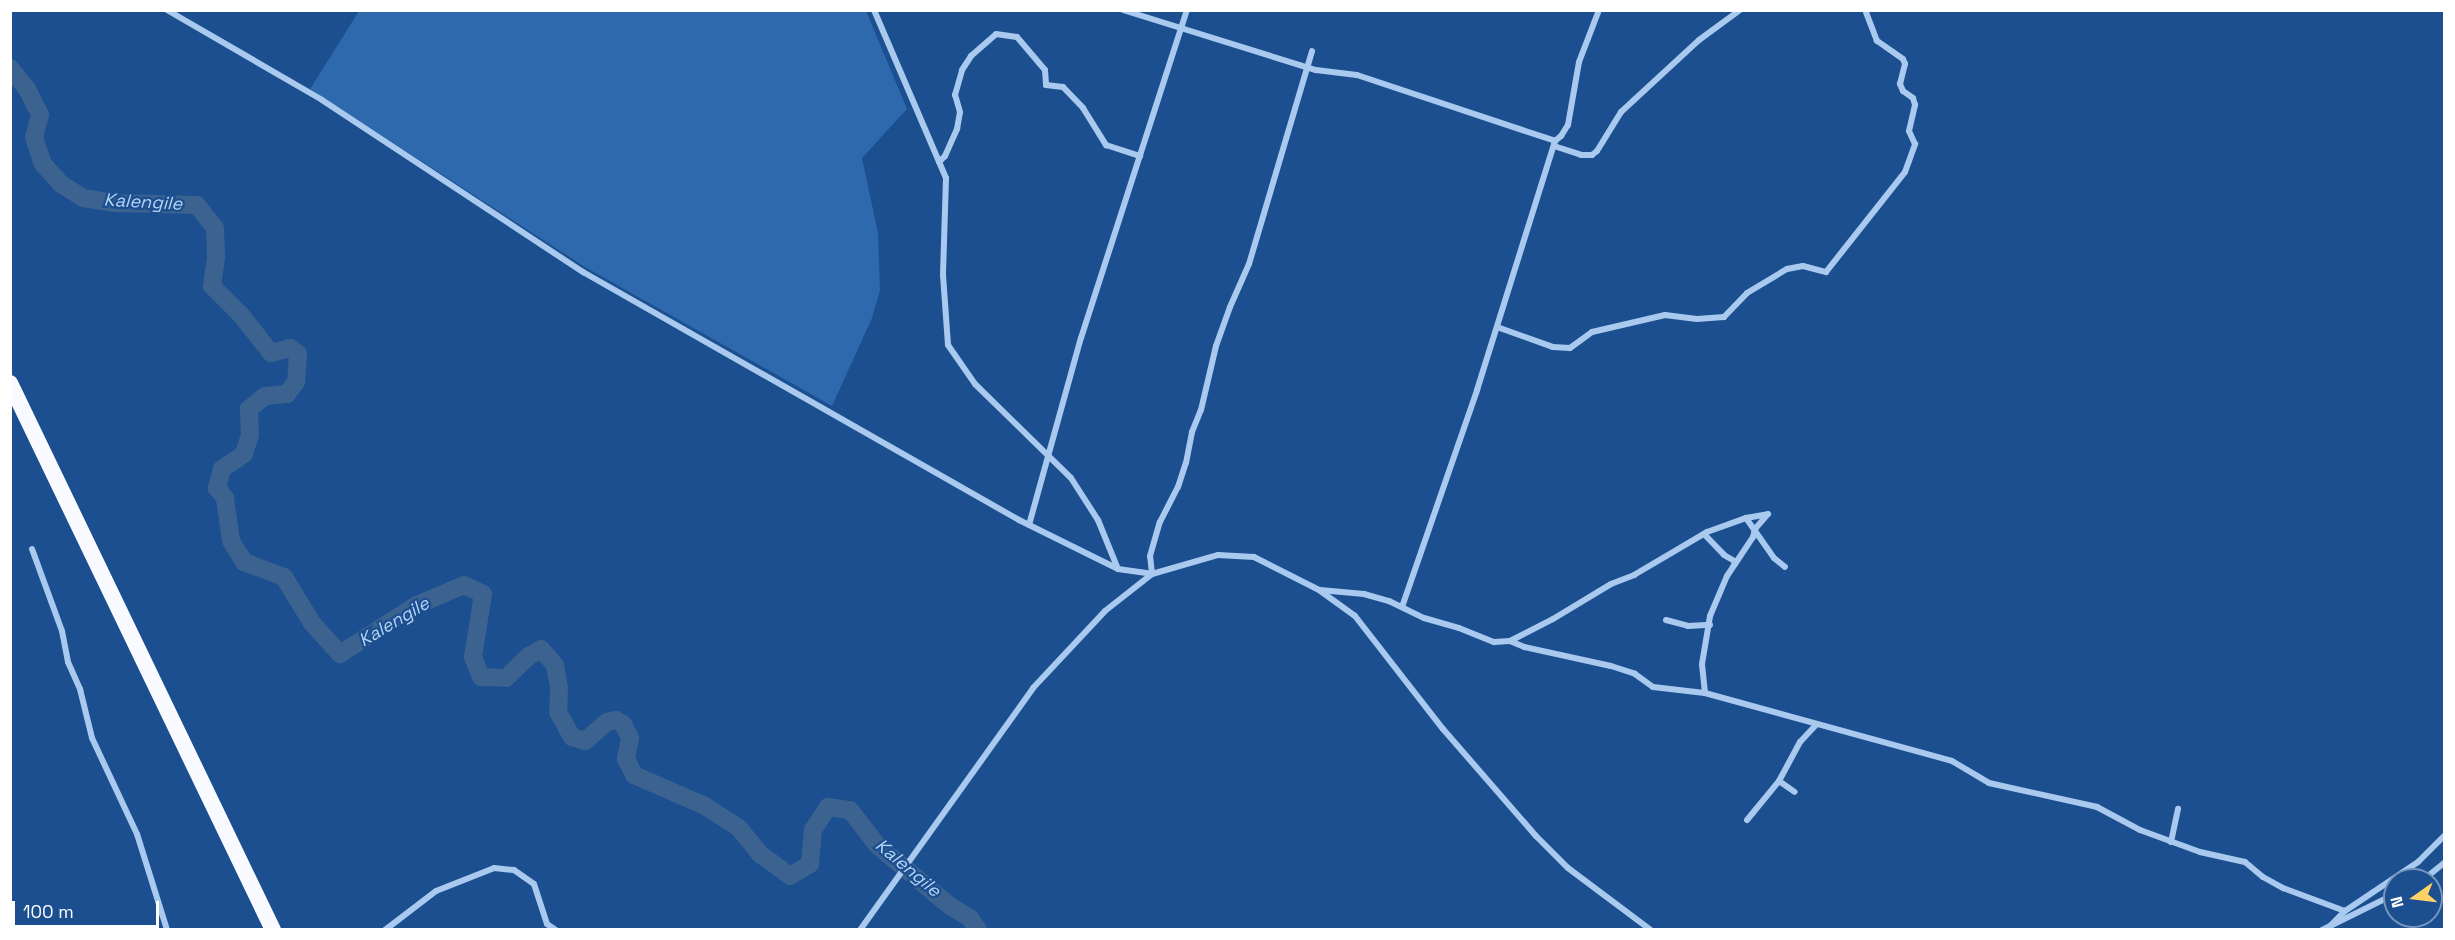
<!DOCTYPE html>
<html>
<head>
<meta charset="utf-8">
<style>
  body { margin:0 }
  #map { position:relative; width:2455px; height:940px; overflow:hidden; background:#1b4f8f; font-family:"Space Grotesk",sans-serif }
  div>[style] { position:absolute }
  .green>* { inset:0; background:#2e69ad }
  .river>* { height:18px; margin:-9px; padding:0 9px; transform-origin:9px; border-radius:9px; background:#3c6290 }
  .minor>* { height:6px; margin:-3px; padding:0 3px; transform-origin:3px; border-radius:3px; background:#a9c9ee }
  .trunk>* { height:16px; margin:-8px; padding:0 8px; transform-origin:8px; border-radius:8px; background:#f8faff }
  span { translate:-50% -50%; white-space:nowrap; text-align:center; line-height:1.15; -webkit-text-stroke:4.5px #1b4f8f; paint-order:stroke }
  .water-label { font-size:18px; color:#b5d3f5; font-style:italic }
  .frame { position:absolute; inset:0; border:12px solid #fff; pointer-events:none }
  .north { position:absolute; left:2383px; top:868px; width:60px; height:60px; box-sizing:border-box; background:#1b4f8f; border:2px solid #7695bc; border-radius:50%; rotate:256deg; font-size:16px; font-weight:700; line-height:24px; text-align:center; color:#fff }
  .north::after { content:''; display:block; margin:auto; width:21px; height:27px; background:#ffd166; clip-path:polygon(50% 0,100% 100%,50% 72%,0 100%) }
  .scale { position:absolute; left:12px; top:901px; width:147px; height:27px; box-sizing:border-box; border:3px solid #fff; border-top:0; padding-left:8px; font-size:18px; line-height:21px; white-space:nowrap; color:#fff; -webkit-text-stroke:4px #1b4f8f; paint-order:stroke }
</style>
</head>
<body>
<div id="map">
  <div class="green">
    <div style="clip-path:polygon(359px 11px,866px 11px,907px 109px,862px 158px,878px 233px,880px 290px,872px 318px,832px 406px,585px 267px,310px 89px)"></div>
  </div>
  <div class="river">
    <div style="left:10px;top:68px;width:27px;rotate:51deg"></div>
    <div style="left:27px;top:89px;width:29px;rotate:63deg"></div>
    <div style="left:40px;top:115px;width:23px;rotate:105deg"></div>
    <div style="left:34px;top:137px;width:28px;rotate:72deg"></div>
    <div style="left:43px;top:164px;width:27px;rotate:48deg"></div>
    <div style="left:61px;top:184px;width:26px;rotate:32deg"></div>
    <div style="left:83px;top:198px;width:30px;rotate:9deg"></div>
    <div style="left:113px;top:203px;width:84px;rotate:1.4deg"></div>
    <div style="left:197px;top:205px;width:29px;rotate:52deg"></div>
    <div style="left:215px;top:228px;width:30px;rotate:88deg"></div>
    <div style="left:216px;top:258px;width:28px;rotate:98deg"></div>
    <div style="left:212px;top:286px;width:41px;rotate:45deg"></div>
    <div style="left:241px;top:315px;width:48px;rotate:51.7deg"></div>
    <div style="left:271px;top:353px;width:20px;rotate:-15deg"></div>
    <div style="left:290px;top:348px;width:10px;rotate:37deg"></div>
    <div style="left:298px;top:354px;width:28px;rotate:94deg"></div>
    <div style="left:296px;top:382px;width:15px;rotate:127deg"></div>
    <div style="left:287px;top:394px;width:22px;rotate:175deg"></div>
    <div style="left:265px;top:396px;width:21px;rotate:141deg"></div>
    <div style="left:249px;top:409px;width:26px;rotate:88deg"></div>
    <div style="left:250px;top:435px;width:20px;rotate:108deg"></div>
    <div style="left:244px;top:454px;width:27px;rotate:146deg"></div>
    <div style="left:222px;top:469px;width:20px;rotate:105deg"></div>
    <div style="left:217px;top:488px;width:13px;rotate:51deg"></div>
    <div style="left:225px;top:498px;width:43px;rotate:82.1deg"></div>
    <div style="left:231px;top:541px;width:25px;rotate:58deg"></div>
    <div style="left:244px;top:562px;width:43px;rotate:20.6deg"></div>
    <div style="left:284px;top:577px;width:54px;rotate:58.7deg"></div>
    <div style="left:312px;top:623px;width:42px;rotate:47.9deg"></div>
    <div style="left:340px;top:654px;width:91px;rotate:-32.5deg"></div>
    <div style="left:417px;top:605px;width:51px;rotate:-23.1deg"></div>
    <div style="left:464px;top:585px;width:21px;rotate:25deg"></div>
    <div style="left:483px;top:594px;width:64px;rotate:99deg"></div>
    <div style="left:473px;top:657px;width:22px;rotate:68deg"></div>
    <div style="left:481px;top:677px;width:25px;rotate:2deg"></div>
    <div style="left:506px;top:678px;width:32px;rotate:-44deg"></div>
    <div style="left:529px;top:656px;width:14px;rotate:-30deg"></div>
    <div style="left:541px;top:649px;width:21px;rotate:49deg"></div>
    <div style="left:555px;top:665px;width:23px;rotate:80deg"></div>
    <div style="left:559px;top:688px;width:24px;rotate:92deg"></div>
    <div style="left:558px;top:712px;width:29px;rotate:61deg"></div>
    <div style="left:572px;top:737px;width:14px;rotate:17deg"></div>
    <div style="left:585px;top:741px;width:29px;rotate:-41deg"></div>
    <div style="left:607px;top:722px;width:9px;rotate:-13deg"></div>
    <div style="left:616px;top:720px;width:8px;rotate:30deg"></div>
    <div style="left:623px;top:724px;width:16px;rotate:63deg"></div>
    <div style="left:630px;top:738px;width:21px;rotate:101deg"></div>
    <div style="left:626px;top:759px;width:18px;rotate:63deg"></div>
    <div style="left:634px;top:775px;width:77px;rotate:23.6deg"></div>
    <div style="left:705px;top:806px;width:40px;rotate:32.9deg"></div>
    <div style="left:739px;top:828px;width:33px;rotate:51deg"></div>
    <div style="left:760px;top:854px;width:37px;rotate:36deg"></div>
    <div style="left:790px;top:876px;width:23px;rotate:-31deg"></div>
    <div style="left:810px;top:864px;width:34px;rotate:-85deg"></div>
    <div style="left:813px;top:830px;width:27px;rotate:-57deg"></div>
    <div style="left:828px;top:807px;width:22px;rotate:8deg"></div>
    <div style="left:850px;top:810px;width:44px;rotate:52.4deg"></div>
    <div style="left:877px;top:845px;width:95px;rotate:39.9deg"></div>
    <div style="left:950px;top:906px;width:23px;rotate:31deg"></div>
    <div style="left:970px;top:918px;width:14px;rotate:56deg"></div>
  </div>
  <div class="minor">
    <div style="left:167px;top:10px;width:179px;rotate:30.1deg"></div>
    <div style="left:322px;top:100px;width:313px;rotate:33.4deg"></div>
    <div style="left:583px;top:272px;width:502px;rotate:29.63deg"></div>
    <div style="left:1019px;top:520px;width:110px;rotate:26.3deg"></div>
    <div style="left:1118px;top:569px;width:34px;rotate:8deg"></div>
    <div style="left:1152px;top:574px;width:18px;rotate:-96deg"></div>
    <div style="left:1150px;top:556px;width:35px;rotate:-74deg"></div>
    <div style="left:1160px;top:522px;width:39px;rotate:-63deg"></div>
    <div style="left:1178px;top:487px;width:25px;rotate:-72deg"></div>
    <div style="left:1186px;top:463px;width:32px;rotate:-79deg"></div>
    <div style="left:1192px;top:432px;width:24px;rotate:-68deg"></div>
    <div style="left:1201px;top:410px;width:66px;rotate:-76.8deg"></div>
    <div style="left:1216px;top:346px;width:41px;rotate:-70.3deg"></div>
    <div style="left:1230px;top:307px;width:47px;rotate:-66.2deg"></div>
    <div style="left:1249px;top:264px;width:222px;rotate:-73.5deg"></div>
    <div style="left:874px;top:10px;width:183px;rotate:66.8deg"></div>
    <div style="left:946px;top:178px;width:97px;rotate:91.8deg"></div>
    <div style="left:943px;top:275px;width:70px;rotate:85.9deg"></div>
    <div style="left:948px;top:345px;width:47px;rotate:55.3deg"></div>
    <div style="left:975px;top:384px;width:134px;rotate:44.4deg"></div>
    <div style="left:1071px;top:478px;width:50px;rotate:57.3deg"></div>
    <div style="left:1098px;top:520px;width:53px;rotate:67.8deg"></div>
    <div style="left:1123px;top:10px;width:202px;rotate:17.3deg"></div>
    <div style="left:1316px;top:70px;width:41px;rotate:7deg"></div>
    <div style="left:1357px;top:75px;width:209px;rotate:18.4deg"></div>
    <div style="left:1554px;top:146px;width:28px;rotate:18deg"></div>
    <div style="left:1581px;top:155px;width:11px"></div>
    <div style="left:1592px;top:155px;width:6px;rotate:-39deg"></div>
    <div style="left:1597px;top:151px;width:46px;rotate:-58.4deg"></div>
    <div style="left:1621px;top:112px;width:106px;rotate:-42.7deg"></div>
    <div style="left:1699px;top:40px;width:51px;rotate:-36.2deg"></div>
    <div style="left:939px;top:162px;width:8px;rotate:-45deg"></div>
    <div style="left:945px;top:156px;width:30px;rotate:-66deg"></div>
    <div style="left:957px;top:129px;width:17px;rotate:-80deg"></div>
    <div style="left:960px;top:112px;width:18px;rotate:-106deg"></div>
    <div style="left:955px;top:95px;width:26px;rotate:-74deg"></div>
    <div style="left:962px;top:70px;width:17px;rotate:-57deg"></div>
    <div style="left:971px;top:56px;width:33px;rotate:-41deg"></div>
    <div style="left:996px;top:34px;width:21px;rotate:8deg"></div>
    <div style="left:1017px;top:37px;width:43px;rotate:49.7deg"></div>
    <div style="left:1045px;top:70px;width:15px;rotate:86deg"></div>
    <div style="left:1046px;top:85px;width:17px;rotate:7deg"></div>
    <div style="left:1063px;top:87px;width:29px;rotate:46deg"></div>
    <div style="left:1083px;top:108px;width:44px;rotate:58.1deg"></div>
    <div style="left:1106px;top:145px;width:36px;rotate:18deg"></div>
    <div style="left:1497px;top:327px;width:59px;rotate:19.7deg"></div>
    <div style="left:1553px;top:347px;width:17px;rotate:3deg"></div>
    <div style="left:1570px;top:348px;width:27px;rotate:-36deg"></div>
    <div style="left:1592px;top:332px;width:75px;rotate:-13.1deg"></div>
    <div style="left:1665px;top:315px;width:32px;rotate:7deg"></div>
    <div style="left:1697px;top:319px;width:27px;rotate:-4deg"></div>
    <div style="left:1724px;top:317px;width:33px;rotate:-46deg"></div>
    <div style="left:1747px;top:293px;width:47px;rotate:-31deg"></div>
    <div style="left:1787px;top:269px;width:16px;rotate:-11deg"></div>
    <div style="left:1803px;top:266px;width:24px;rotate:15deg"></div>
    <div style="left:1826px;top:272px;width:127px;rotate:-51.7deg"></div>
    <div style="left:1905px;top:172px;width:30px;rotate:-70deg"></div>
    <div style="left:1915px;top:144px;width:14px;rotate:-115deg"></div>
    <div style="left:1909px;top:131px;width:27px;rotate:-77deg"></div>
    <div style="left:1915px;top:105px;width:7px;rotate:-106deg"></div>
    <div style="left:1913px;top:98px;width:12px;rotate:-145deg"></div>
    <div style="left:1903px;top:91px;width:8px;rotate:-113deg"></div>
    <div style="left:1900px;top:84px;width:21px;rotate:-76deg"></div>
    <div style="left:1905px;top:64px;width:5px;rotate:-112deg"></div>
    <div style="left:1903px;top:59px;width:32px;rotate:-145deg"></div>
    <div style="left:1877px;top:41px;width:33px;rotate:-111deg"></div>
    <div style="left:1746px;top:518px;width:49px;rotate:55deg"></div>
    <div style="left:1774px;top:558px;width:14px;rotate:39deg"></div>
    <div style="left:1029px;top:525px;width:194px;rotate:-74.5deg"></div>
    <div style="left:1081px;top:338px;width:345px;rotate:-72.1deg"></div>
    <div style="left:1704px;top:534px;width:29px;rotate:46deg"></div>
    <div style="left:1724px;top:555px;width:14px;rotate:30deg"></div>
    <div style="left:1736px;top:562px;width:4px;rotate:124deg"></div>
    <div style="left:32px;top:549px;width:87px;rotate:69.9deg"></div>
    <div style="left:62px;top:631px;width:32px;rotate:79deg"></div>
    <div style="left:68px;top:662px;width:30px;rotate:66deg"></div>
    <div style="left:80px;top:689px;width:50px;rotate:76.2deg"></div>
    <div style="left:92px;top:738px;width:106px;rotate:64.9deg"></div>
    <div style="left:137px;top:834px;width:101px;rotate:72.6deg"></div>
    <div style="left:1320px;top:590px;width:44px;rotate:5.2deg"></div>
    <div style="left:1364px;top:594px;width:26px;rotate:16deg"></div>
    <div style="left:1389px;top:601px;width:39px;rotate:26deg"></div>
    <div style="left:1424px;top:618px;width:36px;rotate:16deg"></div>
    <div style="left:1459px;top:628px;width:38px;rotate:22deg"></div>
    <div style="left:1494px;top:642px;width:16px;rotate:-4deg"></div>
    <div style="left:1510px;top:641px;width:15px;rotate:23deg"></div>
    <div style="left:1524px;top:647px;width:89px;rotate:12.3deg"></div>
    <div style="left:1611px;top:666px;width:25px;rotate:18deg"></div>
    <div style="left:1635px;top:674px;width:22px;rotate:36deg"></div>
    <div style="left:1653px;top:687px;width:52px;rotate:6.6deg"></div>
    <div style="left:1705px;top:693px;width:256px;rotate:15.4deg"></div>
    <div style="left:1952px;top:761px;width:43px;rotate:30.7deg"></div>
    <div style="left:1989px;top:783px;width:111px;rotate:12.5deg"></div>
    <div style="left:2097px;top:807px;width:49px;rotate:28.1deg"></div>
    <div style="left:2140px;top:830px;width:64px;rotate:20.1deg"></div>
    <div style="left:2200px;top:852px;width:46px;rotate:12.5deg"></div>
    <div style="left:2245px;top:862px;width:23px;rotate:40deg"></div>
    <div style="left:2263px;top:877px;width:23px;rotate:29deg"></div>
    <div style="left:2283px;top:888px;width:66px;rotate:20.4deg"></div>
    <div style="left:1402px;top:607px;width:230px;rotate:-70.9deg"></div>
    <div style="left:1477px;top:390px;width:261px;rotate:-72.6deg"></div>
    <div style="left:1555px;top:141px;width:8px;rotate:-40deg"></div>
    <div style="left:1561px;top:136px;width:13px;rotate:-58deg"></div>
    <div style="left:1568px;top:125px;width:64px;rotate:-80.1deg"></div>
    <div style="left:1579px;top:62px;width:56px;rotate:-69deg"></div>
    <div style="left:1666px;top:620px;width:23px;rotate:15deg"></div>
    <div style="left:1688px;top:626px;width:22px;rotate:-3deg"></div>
    <div style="left:1510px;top:641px;width:48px;rotate:-27.1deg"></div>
    <div style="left:1553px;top:619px;width:68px;rotate:-31.1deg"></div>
    <div style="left:1611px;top:584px;width:25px;rotate:-21deg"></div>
    <div style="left:1634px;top:575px;width:85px;rotate:-30.5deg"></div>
    <div style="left:1707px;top:532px;width:41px;rotate:-19.7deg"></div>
    <div style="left:1746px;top:518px;width:22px;rotate:-10deg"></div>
    <div style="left:1705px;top:693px;width:29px;rotate:-96deg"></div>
    <div style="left:1702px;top:664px;width:49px;rotate:-80.5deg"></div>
    <div style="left:1710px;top:616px;width:43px;rotate:-67deg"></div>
    <div style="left:1727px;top:576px;width:47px;rotate:-56.3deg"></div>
    <div style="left:1753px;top:537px;width:8px;rotate:-76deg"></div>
    <div style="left:1755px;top:529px;width:20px;rotate:-49deg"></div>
    <div style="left:1779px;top:781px;width:19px;rotate:35deg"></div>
    <div style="left:1747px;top:820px;width:50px;rotate:-50.6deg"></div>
    <div style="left:1779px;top:781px;width:44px;rotate:-61.7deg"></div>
    <div style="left:1800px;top:742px;width:23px;rotate:-47deg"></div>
    <div style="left:2171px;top:842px;width:34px;rotate:-78deg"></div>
    <div style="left:2423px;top:880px;width:27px;rotate:-39deg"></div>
    <div style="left:2329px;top:927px;width:23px;rotate:-45deg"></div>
    <div style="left:2345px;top:911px;width:88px;rotate:-33.9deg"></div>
    <div style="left:2418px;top:862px;width:37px;rotate:-45deg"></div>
    <div style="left:385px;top:930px;width:64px;rotate:-37.4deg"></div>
    <div style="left:436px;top:891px;width:62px;rotate:-21.6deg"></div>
    <div style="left:494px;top:868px;width:20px;rotate:6deg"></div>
    <div style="left:514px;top:870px;width:24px;rotate:35deg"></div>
    <div style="left:534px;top:884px;width:42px;rotate:72deg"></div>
    <div style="left:547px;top:924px;width:11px;rotate:34deg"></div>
    <div style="left:860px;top:930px;width:297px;rotate:-54.4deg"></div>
    <div style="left:1033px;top:688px;width:105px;rotate:-46.9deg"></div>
    <div style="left:1105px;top:611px;width:60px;rotate:-38.2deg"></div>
    <div style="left:1152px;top:574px;width:69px;rotate:-16.1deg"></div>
    <div style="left:1218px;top:555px;width:36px;rotate:3deg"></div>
    <div style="left:1254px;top:557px;width:73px;rotate:26.9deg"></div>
    <div style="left:1319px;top:590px;width:44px;rotate:35.8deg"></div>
    <div style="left:1355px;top:616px;width:143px;rotate:52.1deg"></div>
    <div style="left:1443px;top:729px;width:142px;rotate:49deg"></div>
    <div style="left:1536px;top:836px;width:45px;rotate:45deg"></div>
    <div style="left:1568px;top:868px;width:104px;rotate:36.8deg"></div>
    <div style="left:2322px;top:930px;width:81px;rotate:-26.3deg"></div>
  </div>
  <div class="trunk">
    <div style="left:10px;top:383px;width:607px;rotate:64.32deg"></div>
  </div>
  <div class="water-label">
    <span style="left:143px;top:202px;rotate:3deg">Kalengile</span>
    <span style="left:394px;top:622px;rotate:-31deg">Kalengile</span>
    <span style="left:908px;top:868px;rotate:40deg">Kalengile</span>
  </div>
  <div class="frame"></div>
  <div class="north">N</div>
  <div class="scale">100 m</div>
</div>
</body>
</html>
